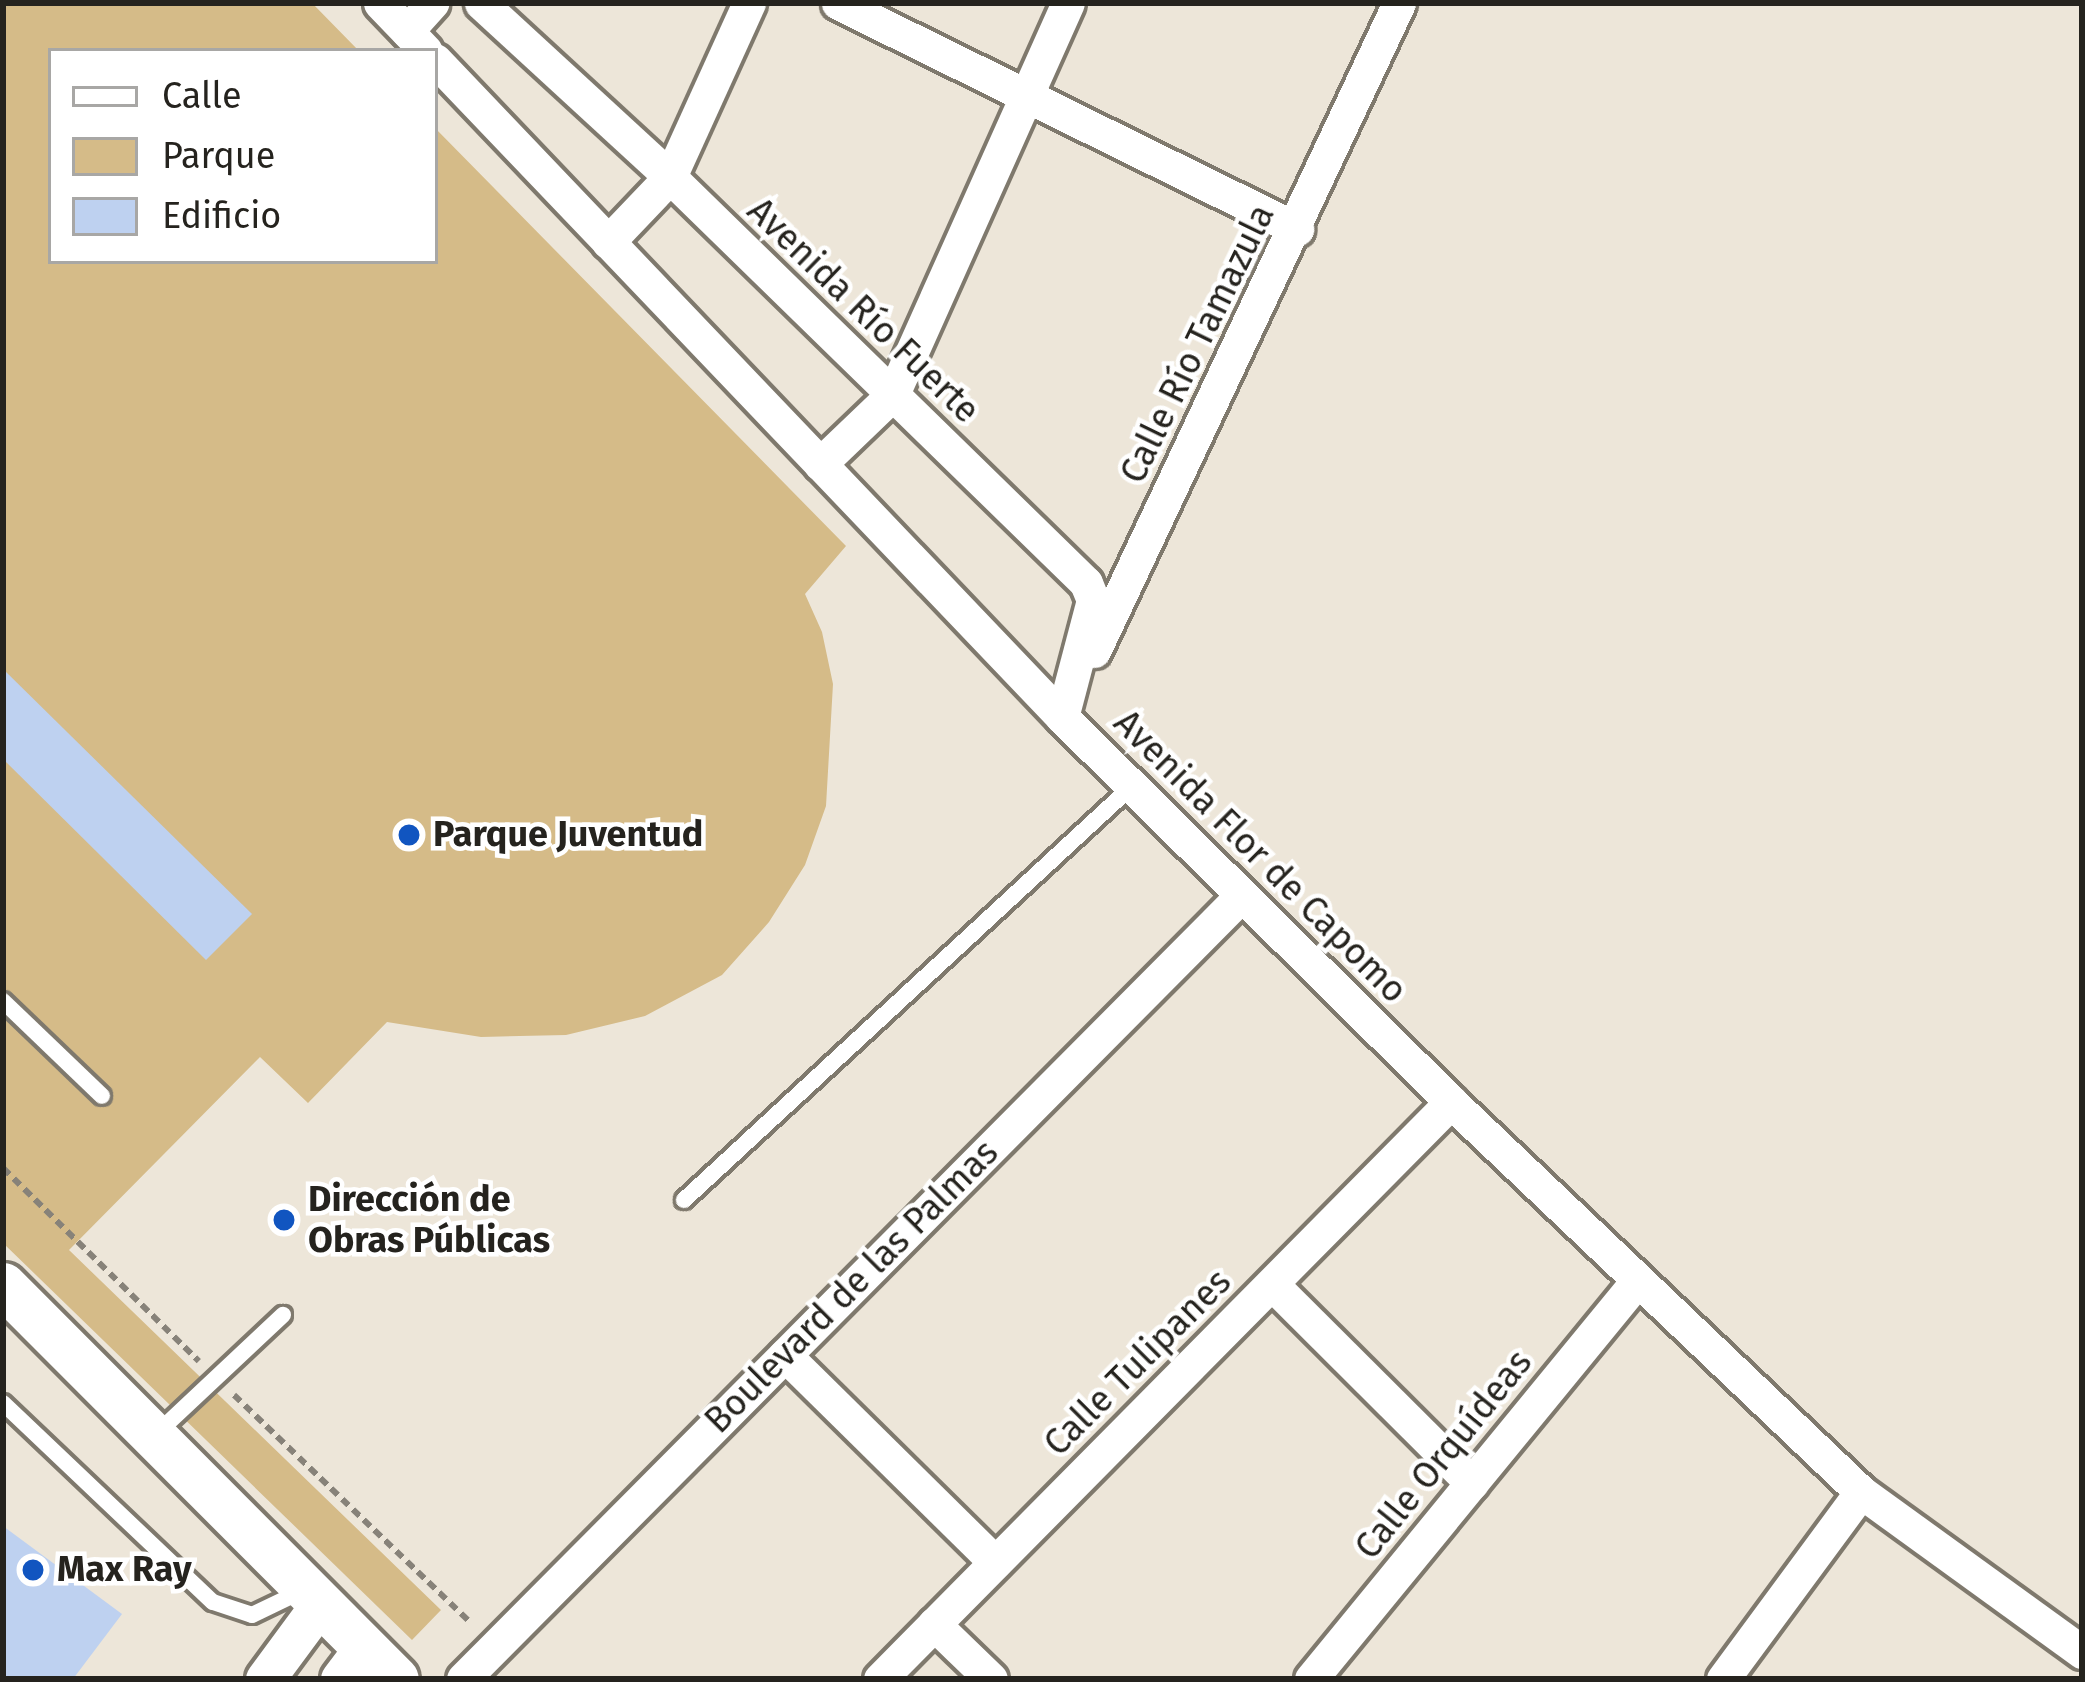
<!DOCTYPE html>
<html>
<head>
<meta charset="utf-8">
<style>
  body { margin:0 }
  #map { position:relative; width:2085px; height:1682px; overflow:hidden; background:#ede6d9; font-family:"Fira Sans",sans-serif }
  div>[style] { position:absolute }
  .green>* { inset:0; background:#d5bb88 }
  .building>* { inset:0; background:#bed1f0 }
  .path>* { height:6px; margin-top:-3px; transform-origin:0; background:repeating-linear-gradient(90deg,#878279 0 9px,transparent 0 15px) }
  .roads { filter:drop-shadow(3px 0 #7f796d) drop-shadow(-3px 0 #7f796d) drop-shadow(0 3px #7f796d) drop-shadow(0 -3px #7f796d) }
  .service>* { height:16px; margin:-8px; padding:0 8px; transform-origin:8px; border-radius:8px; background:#fff }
  .minor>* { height:33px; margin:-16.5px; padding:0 16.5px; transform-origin:16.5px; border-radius:16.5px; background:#fff }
  .tertiary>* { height:39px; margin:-19.5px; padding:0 19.5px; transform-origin:19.5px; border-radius:19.5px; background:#fff }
  .secondary>* { height:45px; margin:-22.5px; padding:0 22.5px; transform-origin:22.5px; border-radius:22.5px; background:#fff }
  .dots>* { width:33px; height:33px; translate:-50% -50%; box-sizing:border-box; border:6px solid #fff; border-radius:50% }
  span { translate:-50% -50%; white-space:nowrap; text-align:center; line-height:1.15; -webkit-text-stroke:9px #fff; paint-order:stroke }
  .street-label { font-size:36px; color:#25231e }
  .poi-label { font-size:36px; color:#25231e; font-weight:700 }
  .left { translate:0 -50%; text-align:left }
  .frame { position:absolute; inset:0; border:6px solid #25231e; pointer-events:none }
  .legend { position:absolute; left:48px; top:48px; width:390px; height:216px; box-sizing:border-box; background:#fff; border:3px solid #a8a7a5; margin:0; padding:15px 21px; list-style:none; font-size:36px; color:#25231e }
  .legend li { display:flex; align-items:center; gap:24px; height:60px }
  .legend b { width:60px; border:3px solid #a8a7a5 }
</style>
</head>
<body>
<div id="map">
  <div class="green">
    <div style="clip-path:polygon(3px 3px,312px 3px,359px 51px,51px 51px,51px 261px,435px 261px,435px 128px,846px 546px,805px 594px,822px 632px,833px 684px,826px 806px,805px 865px,769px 922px,722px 975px,645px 1016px,566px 1035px,481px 1037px,387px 1022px,308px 1103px,260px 1057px,69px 1250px,441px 1610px,412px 1640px,3px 1243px)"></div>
  </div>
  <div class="building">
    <div style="clip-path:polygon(3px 669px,252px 914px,206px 960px,3px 759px)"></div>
    <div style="clip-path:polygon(3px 1526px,122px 1614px,73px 1679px,3px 1679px)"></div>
  </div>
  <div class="path">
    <div style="left:3px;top:1168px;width:275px;rotate:44.6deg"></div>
    <div style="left:234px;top:1395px;width:329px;rotate:43.9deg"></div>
  </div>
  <div class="roads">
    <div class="service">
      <div style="left:3px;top:1001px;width:137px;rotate:43.8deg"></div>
      <div style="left:684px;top:1200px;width:610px;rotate:-42.74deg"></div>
      <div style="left:3px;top:1403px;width:289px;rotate:43.5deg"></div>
      <div style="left:213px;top:1602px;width:41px;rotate:18.4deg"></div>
      <div style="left:252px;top:1615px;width:58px;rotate:-25.7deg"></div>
      <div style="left:154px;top:1436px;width:177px;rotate:-43.2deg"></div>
    </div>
    <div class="minor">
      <div style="left:380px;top:3px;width:66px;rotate:46.2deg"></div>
      <div style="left:481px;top:3px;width:257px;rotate:42.6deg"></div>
      <div style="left:670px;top:177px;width:581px;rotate:44.3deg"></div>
      <div style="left:1086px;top:583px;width:18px;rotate:68deg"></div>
      <div style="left:1093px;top:600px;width:121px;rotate:104.8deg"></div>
      <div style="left:838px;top:3px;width:512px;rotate:26.21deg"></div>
      <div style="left:407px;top:31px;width:38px;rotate:-48deg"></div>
      <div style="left:435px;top:60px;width:908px;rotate:46.34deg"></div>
      <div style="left:1062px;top:717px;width:547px;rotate:44.7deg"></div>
      <div style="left:1451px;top:1102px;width:566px;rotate:43.57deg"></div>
      <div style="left:1861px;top:1492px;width:273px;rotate:35.9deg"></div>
      <div style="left:608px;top:242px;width:90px;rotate:-46.4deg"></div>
      <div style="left:670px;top:177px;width:191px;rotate:-65.6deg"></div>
      <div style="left:820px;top:464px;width:101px;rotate:-43.8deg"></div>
      <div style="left:893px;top:394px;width:428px;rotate:-65.9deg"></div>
      <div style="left:1094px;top:651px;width:716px;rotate:-64.79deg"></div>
      <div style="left:1272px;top:1284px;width:282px;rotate:44.9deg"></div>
      <div style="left:785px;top:1355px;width:295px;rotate:44.6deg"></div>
      <div style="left:934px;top:1624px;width:79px;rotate:44deg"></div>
      <div style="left:463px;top:1679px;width:1105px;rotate:-45.18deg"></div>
      <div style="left:880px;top:1679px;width:812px;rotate:-45.3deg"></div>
      <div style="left:1311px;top:1679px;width:514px;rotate:-50.68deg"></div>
      <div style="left:1723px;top:1679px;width:232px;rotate:-53.6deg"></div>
    </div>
    <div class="tertiary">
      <div style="left:265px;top:1679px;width:94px;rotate:-53.6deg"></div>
      <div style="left:340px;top:1679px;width:40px;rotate:-53deg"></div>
    </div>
    <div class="secondary">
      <div style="left:3px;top:1285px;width:556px;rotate:45.07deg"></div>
    </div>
  </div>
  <div class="dots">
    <div style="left:409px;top:835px;background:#1155c0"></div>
    <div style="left:284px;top:1220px;background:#1155c0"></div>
    <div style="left:33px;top:1570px;background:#1155c0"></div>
  </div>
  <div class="street-label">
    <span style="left:863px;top:311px;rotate:44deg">Avenida Río Fuerte</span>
    <span style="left:1198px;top:344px;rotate:-64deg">Calle Río Tamazula</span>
    <span style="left:1260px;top:857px;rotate:45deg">Avenida Flor de Capomo</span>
    <span style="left:852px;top:1287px;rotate:-45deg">Boulevard de las Palmas</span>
    <span style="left:1138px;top:1363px;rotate:-45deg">Calle Tulipanes</span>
    <span style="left:1444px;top:1455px;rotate:-51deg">Calle Orquídeas</span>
  </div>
  <div class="poi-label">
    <span class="left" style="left:433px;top:835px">Parque Juventud</span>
    <span class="left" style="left:308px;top:1220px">Dirección de<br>Obras Públicas</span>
    <span class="left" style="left:57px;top:1570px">Max Ray</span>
  </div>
  <div class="frame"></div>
  <ul class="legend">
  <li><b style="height:15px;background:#fff"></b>Calle</li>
  <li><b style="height:33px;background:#d5bb88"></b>Parque</li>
  <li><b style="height:33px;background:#bed1f0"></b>Edificio</li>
  </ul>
</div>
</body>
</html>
